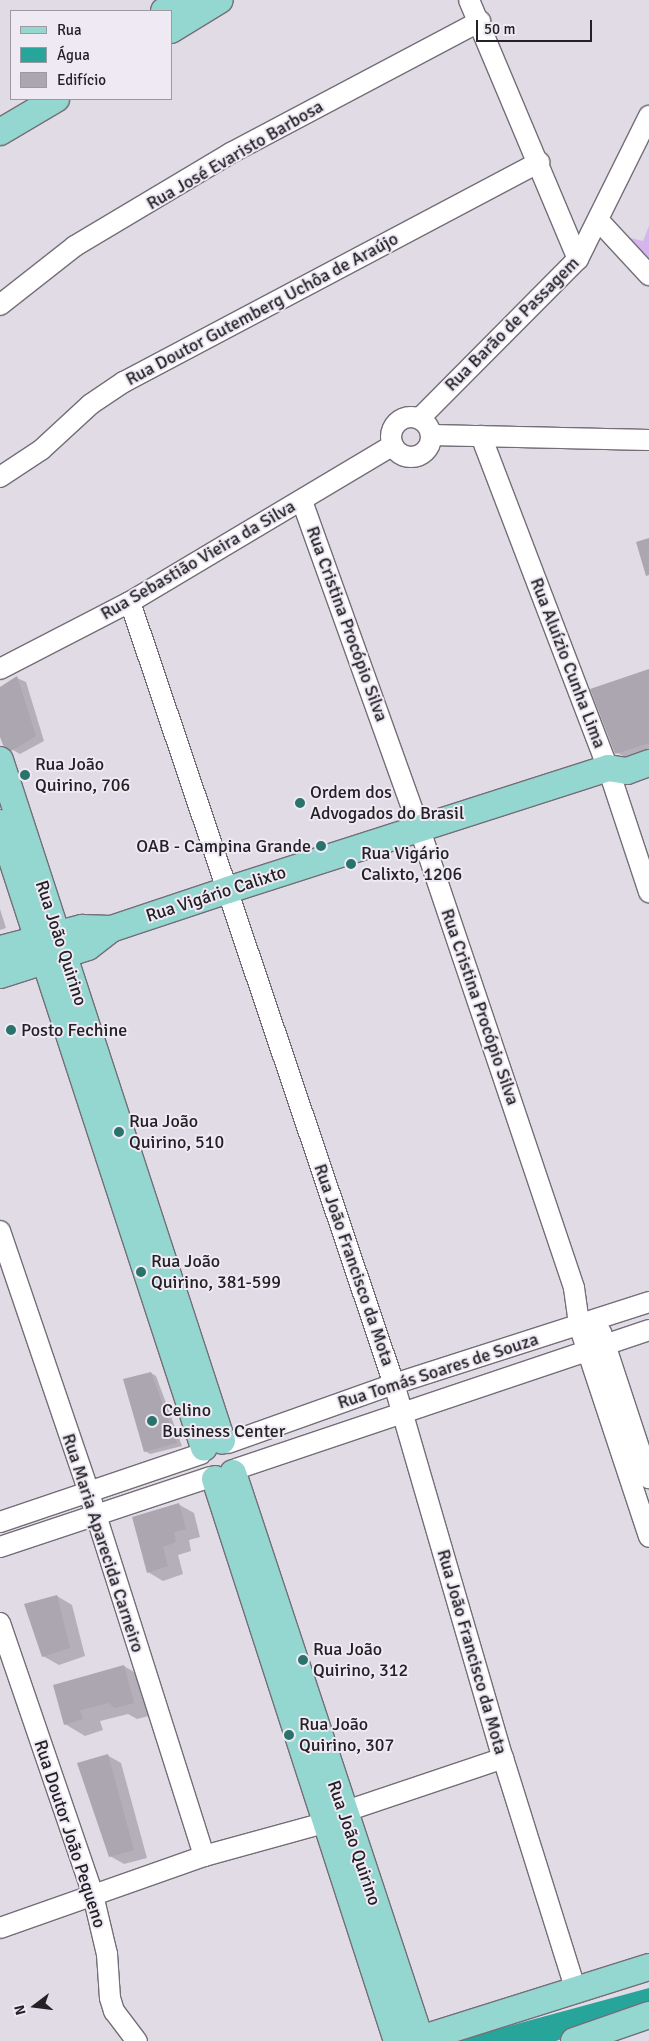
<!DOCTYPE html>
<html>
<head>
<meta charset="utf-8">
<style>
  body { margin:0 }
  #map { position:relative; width:649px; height:2041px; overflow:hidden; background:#e1dbe6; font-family:Signika,sans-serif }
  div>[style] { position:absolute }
  .green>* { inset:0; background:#d4b5ec }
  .water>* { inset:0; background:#28a59a }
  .shadow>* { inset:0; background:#0003 }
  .building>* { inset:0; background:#aba6af }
  .roads { filter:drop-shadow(1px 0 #736e77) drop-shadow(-1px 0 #736e77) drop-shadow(0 1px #736e77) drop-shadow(0 -1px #736e77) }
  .minor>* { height:20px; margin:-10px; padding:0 10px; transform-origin:10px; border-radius:10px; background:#fff }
  .minor>.ring { margin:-10px; padding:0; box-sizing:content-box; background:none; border:20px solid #fff; border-radius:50% }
  .major>* { height:26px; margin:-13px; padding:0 13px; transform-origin:13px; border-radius:13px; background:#94d7d0 }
  .dots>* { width:14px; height:14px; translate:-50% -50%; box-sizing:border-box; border:2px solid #eee9f3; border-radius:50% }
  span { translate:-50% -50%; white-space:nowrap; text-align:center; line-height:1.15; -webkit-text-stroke:4px #eee9f3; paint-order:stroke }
  .street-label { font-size:18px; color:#232125 }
  .poi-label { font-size:18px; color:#232125 }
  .left { translate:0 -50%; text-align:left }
  .right { translate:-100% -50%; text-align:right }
  .legend { position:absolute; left:10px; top:10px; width:162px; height:90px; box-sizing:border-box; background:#eee9f3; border:1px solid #9d99a1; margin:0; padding:6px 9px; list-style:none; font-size:15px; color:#232125 }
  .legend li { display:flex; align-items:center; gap:10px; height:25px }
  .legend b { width:25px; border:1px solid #9d99a1 }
  .north { position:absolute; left:10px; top:1981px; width:50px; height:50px; -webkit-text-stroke:4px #eee9f3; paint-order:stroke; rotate:255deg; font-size:14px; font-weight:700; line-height:20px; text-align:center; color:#232125 }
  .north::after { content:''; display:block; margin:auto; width:18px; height:22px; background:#232125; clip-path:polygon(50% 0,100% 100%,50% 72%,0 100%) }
  .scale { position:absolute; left:476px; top:20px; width:116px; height:22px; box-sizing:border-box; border:2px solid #232125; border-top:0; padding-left:6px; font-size:15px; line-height:18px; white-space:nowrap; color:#232125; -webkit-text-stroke:4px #eee9f3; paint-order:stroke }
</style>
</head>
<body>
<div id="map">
  <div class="green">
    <div style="clip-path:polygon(649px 226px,649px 258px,627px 237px,643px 241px)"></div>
  </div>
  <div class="water">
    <div style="clip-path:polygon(649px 1988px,649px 2008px,556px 2041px,454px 2041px)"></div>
  </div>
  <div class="shadow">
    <div style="clip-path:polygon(649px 670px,649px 753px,629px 760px,618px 753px,592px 689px)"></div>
    <div style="clip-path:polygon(17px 678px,26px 682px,44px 741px,20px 754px,4px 745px,0 733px,0 688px)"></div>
    <div style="clip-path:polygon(0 909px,6px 928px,0 930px)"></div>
    <div style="clip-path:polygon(151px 1373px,156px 1376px,182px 1446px,150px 1454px,145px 1451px)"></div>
    <div style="clip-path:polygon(178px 1504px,194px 1513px,200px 1537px,189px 1540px,191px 1551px,178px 1555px,183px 1574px,163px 1581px,148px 1572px)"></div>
    <div style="clip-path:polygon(57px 1596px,72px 1605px,85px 1656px,59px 1665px,43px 1656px)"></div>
    <div style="clip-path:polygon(124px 1666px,144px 1678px,153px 1715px,137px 1719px,128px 1714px,100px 1721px,103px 1730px,85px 1736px,65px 1724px)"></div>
    <div style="clip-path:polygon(107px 1755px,121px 1763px,147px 1858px,124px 1864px,110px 1856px)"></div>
  </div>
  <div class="building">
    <div style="clip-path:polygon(649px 538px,649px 575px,646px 576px,636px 542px)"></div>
    <div style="clip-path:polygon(649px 669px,649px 743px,615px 754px,590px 689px)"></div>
    <div style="clip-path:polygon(17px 676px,36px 736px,11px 751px,3px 745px,0 737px,0 687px)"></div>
    <div style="clip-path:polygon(151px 1372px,177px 1443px,144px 1452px,123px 1379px)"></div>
    <div style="clip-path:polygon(179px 1503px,186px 1529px,174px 1532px,176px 1542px,163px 1547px,168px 1566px,147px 1573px,132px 1517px)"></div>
    <div style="clip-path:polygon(57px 1595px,70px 1648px,42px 1657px,24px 1604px)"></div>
    <div style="clip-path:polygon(124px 1665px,134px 1703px,115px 1708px,109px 1703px,80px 1710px,83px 1719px,64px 1725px,53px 1685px)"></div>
    <div style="clip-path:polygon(108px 1754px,134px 1850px,109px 1857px,77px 1763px)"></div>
  </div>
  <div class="roads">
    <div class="minor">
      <div style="left:469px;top:0;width:281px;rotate:67.2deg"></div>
      <div style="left:599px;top:221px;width:74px;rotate:47.2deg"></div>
      <div style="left:0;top:305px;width:95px;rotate:-38.2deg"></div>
      <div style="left:75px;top:246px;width:182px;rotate:-30.8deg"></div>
      <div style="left:231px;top:153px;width:282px;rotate:-27.9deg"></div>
      <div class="ring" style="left:391px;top:417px;width:20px;height:20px"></div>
      <div style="left:419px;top:419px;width:226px;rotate:-45.2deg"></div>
      <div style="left:578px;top:259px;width:160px;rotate:-63.6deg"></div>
      <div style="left:431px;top:435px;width:218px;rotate:1.3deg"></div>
      <div style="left:481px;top:436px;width:355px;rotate:69.1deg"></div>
      <div style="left:608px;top:768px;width:131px;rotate:71.7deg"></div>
      <div style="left:0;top:477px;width:49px;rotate:-33.4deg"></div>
      <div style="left:41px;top:450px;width:68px;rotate:-42.6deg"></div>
      <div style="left:91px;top:404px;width:40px;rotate:-34deg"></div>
      <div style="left:124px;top:382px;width:470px;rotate:-27.9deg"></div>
      <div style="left:302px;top:501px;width:346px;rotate:70.3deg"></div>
      <div style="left:419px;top:827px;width:486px;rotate:71.4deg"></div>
      <div style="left:574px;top:1288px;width:37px;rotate:82deg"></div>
      <div style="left:579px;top:1325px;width:223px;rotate:71.7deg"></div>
      <div style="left:130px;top:602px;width:825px;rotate:71.35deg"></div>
      <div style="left:394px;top:1384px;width:390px;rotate:73.8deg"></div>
      <div style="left:503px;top:1758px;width:244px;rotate:72.6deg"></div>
      <div style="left:0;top:669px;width:146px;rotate:-27.3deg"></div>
      <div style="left:130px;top:602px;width:306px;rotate:-30.8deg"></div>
      <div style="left:0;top:1231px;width:277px;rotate:71.2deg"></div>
      <div style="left:89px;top:1493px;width:381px;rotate:72.4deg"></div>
      <div style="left:601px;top:1332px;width:154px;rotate:71.8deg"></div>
      <div style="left:228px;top:1443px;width:176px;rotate:-19.6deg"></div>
      <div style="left:394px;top:1384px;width:268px;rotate:-17.8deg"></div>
      <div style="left:236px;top:1469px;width:436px;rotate:-18.6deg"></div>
      <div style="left:0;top:1522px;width:212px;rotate:-18.7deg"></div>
      <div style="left:0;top:1547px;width:222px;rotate:-18.4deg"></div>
      <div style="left:0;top:1623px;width:287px;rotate:71.1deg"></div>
      <div style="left:93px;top:1895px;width:61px;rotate:76.7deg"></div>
      <div style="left:107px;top:1954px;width:44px;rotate:86.1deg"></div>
      <div style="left:110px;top:1998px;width:14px;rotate:73deg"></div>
      <div style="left:114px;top:2011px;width:38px;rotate:53deg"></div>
      <div style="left:343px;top:1812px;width:169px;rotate:-18.6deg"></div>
      <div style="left:0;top:1928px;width:216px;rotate:-19.4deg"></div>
      <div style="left:204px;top:1856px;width:124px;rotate:-15.4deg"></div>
    </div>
    <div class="major">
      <div style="left:164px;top:11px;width:22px;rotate:-30deg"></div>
      <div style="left:171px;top:30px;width:57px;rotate:-31.5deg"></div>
      <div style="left:0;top:132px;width:65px;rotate:-30.5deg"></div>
      <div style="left:0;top:760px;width:716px;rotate:71.94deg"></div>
      <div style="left:0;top:823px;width:657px;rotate:71.92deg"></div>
      <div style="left:0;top:949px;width:85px;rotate:-14.4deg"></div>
      <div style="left:82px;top:928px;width:29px;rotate:2deg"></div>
      <div style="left:0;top:975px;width:92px;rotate:-17.7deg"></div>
      <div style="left:88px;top:947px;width:29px;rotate:-38deg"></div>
      <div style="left:111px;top:929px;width:123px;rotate:-18.4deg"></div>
      <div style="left:228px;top:890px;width:399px;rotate:-17.8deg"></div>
      <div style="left:608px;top:768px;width:19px;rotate:9deg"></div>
      <div style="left:627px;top:771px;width:23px;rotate:-20deg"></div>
      <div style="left:233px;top:1473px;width:598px;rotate:71.69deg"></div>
      <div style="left:215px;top:1479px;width:591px;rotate:72.06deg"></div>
      <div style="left:414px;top:2041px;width:246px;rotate:-17.5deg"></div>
      <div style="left:574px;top:2041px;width:79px;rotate:-19.1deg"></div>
    </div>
  </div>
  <div class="dots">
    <div style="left:25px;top:775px;background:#2a736c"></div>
    <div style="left:300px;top:803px;background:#2a736c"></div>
    <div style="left:321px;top:846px;background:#2a736c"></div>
    <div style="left:351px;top:864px;background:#2a736c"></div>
    <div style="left:11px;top:1030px;background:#2a736c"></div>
    <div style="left:119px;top:1132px;background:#2a736c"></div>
    <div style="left:141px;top:1272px;background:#2a736c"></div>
    <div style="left:152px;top:1421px;background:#2a736c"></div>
    <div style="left:303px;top:1660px;background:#2a736c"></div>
    <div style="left:289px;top:1735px;background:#2a736c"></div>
  </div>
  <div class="street-label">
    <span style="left:235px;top:155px;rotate:-30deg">Rua José Evaristo Barbosa</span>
    <span style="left:262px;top:309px;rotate:-28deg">Rua Doutor Gutemberg Uchôa de Araújo</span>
    <span style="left:512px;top:324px;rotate:-45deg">Rua Barão de Passagem</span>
    <span style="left:198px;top:560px;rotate:-30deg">Rua Sebastião Vieira da Silva</span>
    <span style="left:347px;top:624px;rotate:70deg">Rua Cristina Procópio Silva</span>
    <span style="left:568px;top:663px;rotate:69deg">Rua Aluízio Cunha Lima</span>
    <span style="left:216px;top:894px;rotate:-18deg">Rua Vigário Calixto</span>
    <span style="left:61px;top:943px;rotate:72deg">Rua João Quirino</span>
    <span style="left:480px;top:1007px;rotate:71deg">Rua Cristina Procópio Silva</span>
    <span style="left:354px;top:1265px;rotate:71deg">Rua João Francisco da Mota</span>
    <span style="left:438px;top:1371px;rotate:-18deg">Rua Tomás Soares de Souza</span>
    <span style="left:103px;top:1543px;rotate:72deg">Rua Maria Aparecida Carneiro</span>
    <span style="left:472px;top:1652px;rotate:74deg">Rua João Francisco da Mota</span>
    <span style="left:70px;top:1834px;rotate:72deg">Rua Doutor João Pequeno</span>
    <span style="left:354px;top:1843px;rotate:71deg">Rua João Quirino</span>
  </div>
  <div class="poi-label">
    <span class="left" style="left:35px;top:775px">Rua João<br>Quirino, 706</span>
    <span class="left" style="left:310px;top:803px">Ordem dos<br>Advogados do Brasil</span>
    <span class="right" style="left:311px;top:846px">OAB - Campina Grande</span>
    <span class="left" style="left:361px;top:864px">Rua Vigário<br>Calixto, 1206</span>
    <span class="left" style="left:21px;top:1030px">Posto Fechine</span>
    <span class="left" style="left:129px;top:1132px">Rua João<br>Quirino, 510</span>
    <span class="left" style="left:151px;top:1272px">Rua João<br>Quirino, 381-599</span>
    <span class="left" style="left:162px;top:1421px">Celino<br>Business Center</span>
    <span class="left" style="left:313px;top:1660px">Rua João<br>Quirino, 312</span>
    <span class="left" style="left:299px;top:1735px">Rua João<br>Quirino, 307</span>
  </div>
  <ul class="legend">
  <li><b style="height:6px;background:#94d7d0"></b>Rua</li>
  <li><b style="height:14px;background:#28a59a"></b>Água</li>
  <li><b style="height:14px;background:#aba6af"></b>Edifício</li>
  </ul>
  <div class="north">N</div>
  <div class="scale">50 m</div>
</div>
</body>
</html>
